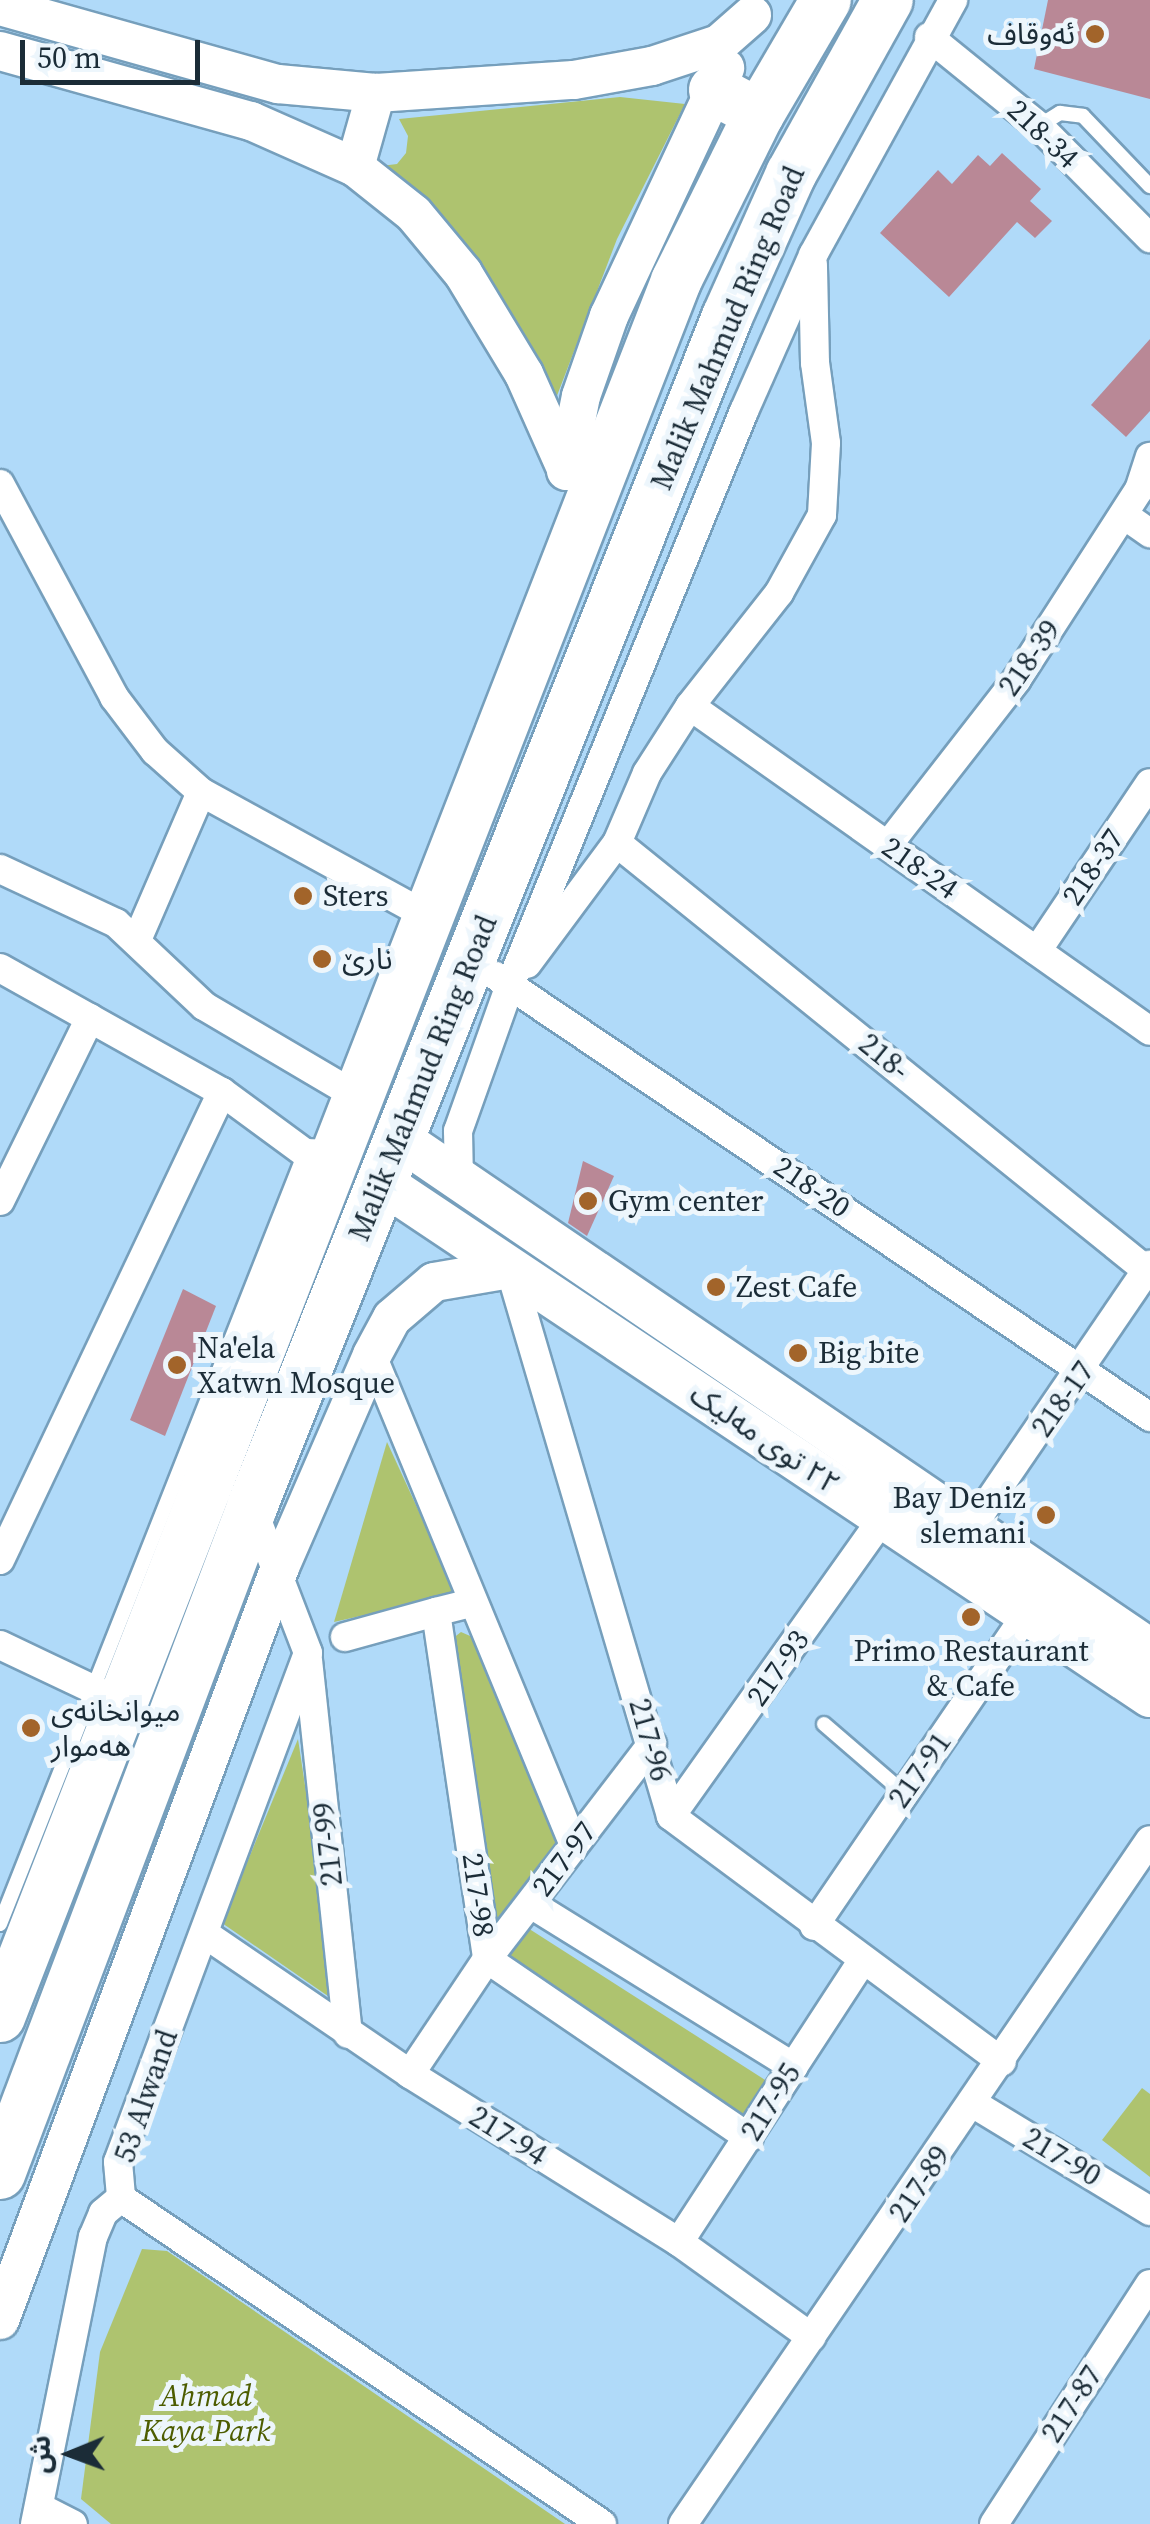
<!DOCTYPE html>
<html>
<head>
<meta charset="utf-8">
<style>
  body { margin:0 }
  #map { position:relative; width:1150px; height:2524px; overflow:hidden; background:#b0daf9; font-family:"Source Serif 4","Noto Sans Arabic",serif }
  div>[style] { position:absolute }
  .green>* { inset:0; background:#aec36f }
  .building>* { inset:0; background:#b98896 }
  .roads { filter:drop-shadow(2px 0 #769fbc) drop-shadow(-2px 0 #769fbc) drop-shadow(0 2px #769fbc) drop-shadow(0 -2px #769fbc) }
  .lane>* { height:14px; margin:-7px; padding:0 7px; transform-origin:7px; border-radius:7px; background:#fff }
  .street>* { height:28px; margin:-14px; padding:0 14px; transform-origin:14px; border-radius:14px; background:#fff }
  .secondary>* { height:38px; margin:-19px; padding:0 19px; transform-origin:19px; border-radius:19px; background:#fff }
  .primary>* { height:42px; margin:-21px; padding:0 21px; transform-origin:21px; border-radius:21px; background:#fff }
  .highway>* { height:50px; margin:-25px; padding:0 25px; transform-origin:25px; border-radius:25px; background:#fff }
  .dots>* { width:28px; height:28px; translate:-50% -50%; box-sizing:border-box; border:5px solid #edf6fc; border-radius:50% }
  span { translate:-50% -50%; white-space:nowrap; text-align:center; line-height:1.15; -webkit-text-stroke:10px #edf6fc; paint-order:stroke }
  .poi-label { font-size:30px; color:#1b2c37 }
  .right { translate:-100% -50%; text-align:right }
  .left { translate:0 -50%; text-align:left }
  .street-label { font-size:30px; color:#1b2c37 }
  .park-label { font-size:30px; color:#4d5d00; font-style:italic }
  .north { position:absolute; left:20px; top:2404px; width:100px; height:100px; -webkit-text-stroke:8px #edf6fc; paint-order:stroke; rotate:269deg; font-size:28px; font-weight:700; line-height:40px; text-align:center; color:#1b2c37 }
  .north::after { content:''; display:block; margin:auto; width:35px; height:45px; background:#1b2c37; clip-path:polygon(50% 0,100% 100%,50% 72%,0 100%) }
  .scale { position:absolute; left:20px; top:40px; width:180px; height:45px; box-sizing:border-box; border:5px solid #1b2c37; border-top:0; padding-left:12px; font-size:30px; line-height:35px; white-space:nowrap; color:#1b2c37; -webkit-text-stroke:8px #edf6fc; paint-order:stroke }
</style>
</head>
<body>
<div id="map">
  <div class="green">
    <div style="clip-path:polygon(620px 97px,685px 104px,617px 239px,555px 401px,381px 166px,397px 164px,406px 153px,408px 136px,399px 119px)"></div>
    <div style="clip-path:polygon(387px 1442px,457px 1594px,334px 1622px)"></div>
    <div style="clip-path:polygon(461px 1632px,477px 1639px,567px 1844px,492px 1941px,452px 1639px)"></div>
    <div style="clip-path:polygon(298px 1739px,338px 2003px,222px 1923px)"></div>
    <div style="clip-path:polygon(520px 1923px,773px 2085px,749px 2123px,496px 1961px)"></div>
    <div style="clip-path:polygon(1142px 2088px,1150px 2094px,1150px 2177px,1102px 2140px)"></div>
    <div style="clip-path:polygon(142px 2249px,167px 2251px,565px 2524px,111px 2524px,81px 2499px,100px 2352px)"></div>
  </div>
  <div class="building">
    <div style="clip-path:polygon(1048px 0,1150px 0,1150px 99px,1034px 69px)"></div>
    <div style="clip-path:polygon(1002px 153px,1041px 189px,1030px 201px,1052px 221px,1035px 238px,1017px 222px,949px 297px,880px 233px,938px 170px,952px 184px,978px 155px,990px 166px)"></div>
    <div style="clip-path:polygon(1150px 339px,1150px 411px,1126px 437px,1091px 405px)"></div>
    <div style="clip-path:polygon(583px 1161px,614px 1176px,587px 1236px,568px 1223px)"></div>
    <div style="clip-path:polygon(183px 1289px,216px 1306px,165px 1436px,130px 1420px)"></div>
  </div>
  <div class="roads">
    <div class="lane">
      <div style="left:1039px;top:126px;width:25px;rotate:-32deg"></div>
      <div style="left:1060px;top:113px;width:23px;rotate:7deg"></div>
      <div style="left:1083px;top:116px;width:97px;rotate:46.3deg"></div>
      <div style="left:824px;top:1724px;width:106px;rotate:40.8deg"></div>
      <div style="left:0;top:1924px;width:829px;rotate:-68.42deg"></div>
    </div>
    <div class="street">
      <div style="left:929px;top:37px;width:141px;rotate:39deg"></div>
      <div style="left:1039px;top:126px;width:158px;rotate:45.3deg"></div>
      <div style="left:0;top:484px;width:242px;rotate:61.8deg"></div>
      <div style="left:114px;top:697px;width:68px;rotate:52.8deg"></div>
      <div style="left:155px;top:751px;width:62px;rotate:41.7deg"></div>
      <div style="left:201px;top:792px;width:256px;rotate:28.7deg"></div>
      <div style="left:1124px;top:515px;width:32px;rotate:35deg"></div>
      <div style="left:690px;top:706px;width:563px;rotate:35.24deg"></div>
      <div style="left:617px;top:843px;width:685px;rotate:38.9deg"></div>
      <div style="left:888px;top:845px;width:210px;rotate:-52.1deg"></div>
      <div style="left:1017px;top:679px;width:225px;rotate:-57.2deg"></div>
      <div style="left:1139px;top:490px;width:35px;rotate:-72deg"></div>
      <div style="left:0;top:869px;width:128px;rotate:25deg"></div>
      <div style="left:116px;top:923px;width:121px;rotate:43.3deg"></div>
      <div style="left:204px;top:1006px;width:175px;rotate:30.5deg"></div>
      <div style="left:137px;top:940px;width:161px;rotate:-66.6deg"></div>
      <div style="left:1037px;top:951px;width:202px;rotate:-56.1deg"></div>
      <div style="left:527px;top:964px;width:151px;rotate:-53.4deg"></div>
      <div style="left:617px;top:843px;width:76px;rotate:-66.8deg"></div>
      <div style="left:647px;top:773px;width:80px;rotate:-57.3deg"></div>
      <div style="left:690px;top:706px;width:144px;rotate:-51.8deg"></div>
      <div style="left:779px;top:593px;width:89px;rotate:-61.1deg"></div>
      <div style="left:822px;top:515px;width:72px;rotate:-86.8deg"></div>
      <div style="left:826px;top:443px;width:81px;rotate:-97.8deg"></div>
      <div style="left:815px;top:363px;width:99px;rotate:-91.2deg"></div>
      <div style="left:0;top:968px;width:254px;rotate:29.2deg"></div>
      <div style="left:222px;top:1092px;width:103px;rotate:36.3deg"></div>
      <div style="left:305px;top:1153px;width:28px;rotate:2deg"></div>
      <div style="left:496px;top:976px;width:789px;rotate:33.99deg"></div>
      <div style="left:459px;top:1182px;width:51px;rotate:-91.1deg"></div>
      <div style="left:458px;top:1131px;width:155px;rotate:-70.4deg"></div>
      <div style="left:510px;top:985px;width:620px;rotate:-67.82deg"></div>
      <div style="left:744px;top:411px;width:171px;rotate:-66.1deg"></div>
      <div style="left:813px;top:255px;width:291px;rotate:-61.2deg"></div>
      <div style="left:0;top:1201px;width:204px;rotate:-63.8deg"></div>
      <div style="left:510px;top:1269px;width:570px;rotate:73.6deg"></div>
      <div style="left:671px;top:1816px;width:412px;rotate:36.6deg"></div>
      <div style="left:372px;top:1355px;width:530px;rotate:67.6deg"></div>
      <div style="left:252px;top:1507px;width:156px;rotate:69deg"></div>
      <div style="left:308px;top:1653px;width:543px;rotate:110.47deg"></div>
      <div style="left:118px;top:2162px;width:36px;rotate:85deg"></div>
      <div style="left:121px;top:2198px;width:581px;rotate:34.13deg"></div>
      <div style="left:970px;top:1529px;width:320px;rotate:-55.7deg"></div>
      <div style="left:0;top:1560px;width:518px;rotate:-64.62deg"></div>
      <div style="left:471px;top:1603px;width:36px;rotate:166deg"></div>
      <div style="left:436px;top:1612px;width:351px;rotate:81.6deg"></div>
      <div style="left:487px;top:1959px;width:317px;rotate:34.3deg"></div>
      <div style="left:345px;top:1637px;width:94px;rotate:-15.4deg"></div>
      <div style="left:0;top:1645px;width:131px;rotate:25.4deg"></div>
      <div style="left:308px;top:1660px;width:376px;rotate:83.9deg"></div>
      <div style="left:671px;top:1816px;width:366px;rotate:-54.6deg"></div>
      <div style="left:531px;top:1904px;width:309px;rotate:31.8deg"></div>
      <div style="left:814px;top:1926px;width:378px;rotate:-55.7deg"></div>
      <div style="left:205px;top:1934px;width:248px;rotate:34.3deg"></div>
      <div style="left:410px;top:2074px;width:317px;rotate:32deg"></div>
      <div style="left:679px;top:2242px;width:163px;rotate:35.7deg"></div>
      <div style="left:410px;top:2074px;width:138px;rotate:-56.2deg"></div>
      <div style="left:487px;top:1959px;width:271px;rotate:-52.5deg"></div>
      <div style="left:974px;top:2104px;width:206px;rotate:31.3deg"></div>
      <div style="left:679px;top:2242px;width:335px;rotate:-56.9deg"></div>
      <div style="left:39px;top:2507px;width:38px;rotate:27deg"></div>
      <div style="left:35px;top:2524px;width:293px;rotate:-78.6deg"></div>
      <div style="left:93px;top:2237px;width:26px;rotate:-67deg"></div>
      <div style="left:103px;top:2213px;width:23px;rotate:-40deg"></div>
      <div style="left:683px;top:2524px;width:828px;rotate:-55.68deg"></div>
      <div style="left:994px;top:2524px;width:286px;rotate:-57deg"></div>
    </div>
    <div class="secondary">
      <div style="left:0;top:6px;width:289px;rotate:15.7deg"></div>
      <div style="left:278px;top:84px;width:98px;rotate:5.2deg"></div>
      <div style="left:376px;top:93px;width:198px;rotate:-3.8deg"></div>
      <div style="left:574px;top:80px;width:79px;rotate:-10.2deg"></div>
      <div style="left:652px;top:66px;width:71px;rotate:-18.2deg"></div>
      <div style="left:719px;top:44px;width:44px;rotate:-41.3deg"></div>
      <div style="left:0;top:51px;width:261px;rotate:15.6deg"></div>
      <div style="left:251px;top:121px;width:114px;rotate:23.9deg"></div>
      <div style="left:355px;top:167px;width:75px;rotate:38.5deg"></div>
      <div style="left:414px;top:214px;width:77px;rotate:50.3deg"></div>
      <div style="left:463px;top:273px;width:118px;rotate:58.9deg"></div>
      <div style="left:524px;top:374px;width:101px;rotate:66deg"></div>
      <div style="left:355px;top:167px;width:77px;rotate:-74.2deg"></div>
      <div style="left:566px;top:471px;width:76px;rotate:-78.7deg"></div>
      <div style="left:581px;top:396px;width:85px;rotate:-70.7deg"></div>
      <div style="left:609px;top:316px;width:274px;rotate:-64.9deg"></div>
      <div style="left:0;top:2320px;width:803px;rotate:-69.6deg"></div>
      <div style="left:280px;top:1567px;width:231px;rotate:-66.5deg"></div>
      <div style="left:372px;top:1355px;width:42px;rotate:-61.6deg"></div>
      <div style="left:392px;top:1318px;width:55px;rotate:-40.6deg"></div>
      <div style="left:434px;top:1282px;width:77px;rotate:-9.7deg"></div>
    </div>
    <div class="primary">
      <div style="left:400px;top:1139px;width:908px;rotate:34.27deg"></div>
      <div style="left:381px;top:1182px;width:925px;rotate:33.76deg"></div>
    </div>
    <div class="highway">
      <div style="left:714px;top:90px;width:51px;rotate:28.1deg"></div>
      <div style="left:0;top:2017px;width:1863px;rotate:-68.72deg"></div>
      <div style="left:676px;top:281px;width:186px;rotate:-63.6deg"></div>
      <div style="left:759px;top:114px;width:132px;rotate:-59.6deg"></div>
      <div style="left:0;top:2174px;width:713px;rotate:-69.3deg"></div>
      <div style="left:252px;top:1507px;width:1281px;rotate:-68.24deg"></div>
      <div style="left:727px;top:317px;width:157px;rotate:-65.9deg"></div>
      <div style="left:791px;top:174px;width:199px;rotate:-60.9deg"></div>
    </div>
  </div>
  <div class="dots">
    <div style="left:1095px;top:34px;background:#a2642a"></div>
    <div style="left:303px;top:896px;background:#a2642a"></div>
    <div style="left:322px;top:959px;background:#a2642a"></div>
    <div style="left:588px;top:1201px;background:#a2642a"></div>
    <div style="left:716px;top:1287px;background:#a2642a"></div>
    <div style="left:798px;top:1353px;background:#a2642a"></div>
    <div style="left:177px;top:1365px;background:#a2642a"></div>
    <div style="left:1046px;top:1515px;background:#a2642a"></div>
    <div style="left:971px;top:1617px;background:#a2642a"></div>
    <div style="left:31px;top:1728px;background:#a2642a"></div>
  </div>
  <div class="poi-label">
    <span class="right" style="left:1075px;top:34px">ئەوقاف</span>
    <span class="left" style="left:323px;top:896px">Sters</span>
    <span class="left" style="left:342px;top:959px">نارێ</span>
    <span class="left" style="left:608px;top:1201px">Gym center</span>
    <span class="left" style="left:736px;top:1287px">Zest Cafe</span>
    <span class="left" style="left:197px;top:1365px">Na'ela<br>Xatwn Mosque</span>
    <span class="left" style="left:818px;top:1353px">Big bite</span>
    <span class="right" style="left:1026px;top:1515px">Bay Deniz<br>slemani</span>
    <span style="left:971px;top:1668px">Primo Restaurant<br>&amp; Cafe</span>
    <span class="left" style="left:51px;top:1728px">میوانخانەی<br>هەموار</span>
  </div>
  <div class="street-label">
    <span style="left:1043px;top:134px;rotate:43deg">218-34</span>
    <span style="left:728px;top:328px;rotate:-67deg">Malik Mahmud Ring Road</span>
    <span style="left:1030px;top:658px;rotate:-55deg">218-39</span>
    <span style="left:1093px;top:867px;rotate:-56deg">218-37</span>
    <span style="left:920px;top:868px;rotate:35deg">218-24</span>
    <span style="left:884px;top:1057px;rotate:39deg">218-</span>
    <span style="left:423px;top:1078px;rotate:-68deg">Malik Mahmud Ring Road</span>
    <span style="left:812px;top:1187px;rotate:34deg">218-20</span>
    <span style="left:1063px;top:1399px;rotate:-55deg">218-17</span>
    <span style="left:765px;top:1439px;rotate:34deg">٢٢ توی مەلیک</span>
    <span style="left:778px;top:1668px;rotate:-55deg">217-93</span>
    <span style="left:650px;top:1740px;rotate:74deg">217-96</span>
    <span style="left:920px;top:1770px;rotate:-55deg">217-91</span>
    <span style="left:328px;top:1844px;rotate:-96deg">217-99</span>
    <span style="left:564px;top:1859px;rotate:-53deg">217-97</span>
    <span style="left:478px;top:1895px;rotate:82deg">217-98</span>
    <span style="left:146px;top:2096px;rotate:-71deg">53 Alwand</span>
    <span style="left:771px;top:2102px;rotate:-58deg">217-95</span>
    <span style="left:508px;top:2136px;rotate:32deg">217-94</span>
    <span style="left:1062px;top:2157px;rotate:31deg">217-90</span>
    <span style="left:920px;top:2184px;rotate:-56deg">217-89</span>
    <span style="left:1072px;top:2404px;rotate:-57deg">217-87</span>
  </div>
  <div class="park-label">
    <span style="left:206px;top:2413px">Ahmad<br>Kaya Park</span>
  </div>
  <div class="north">ش</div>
  <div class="scale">50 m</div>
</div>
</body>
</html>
